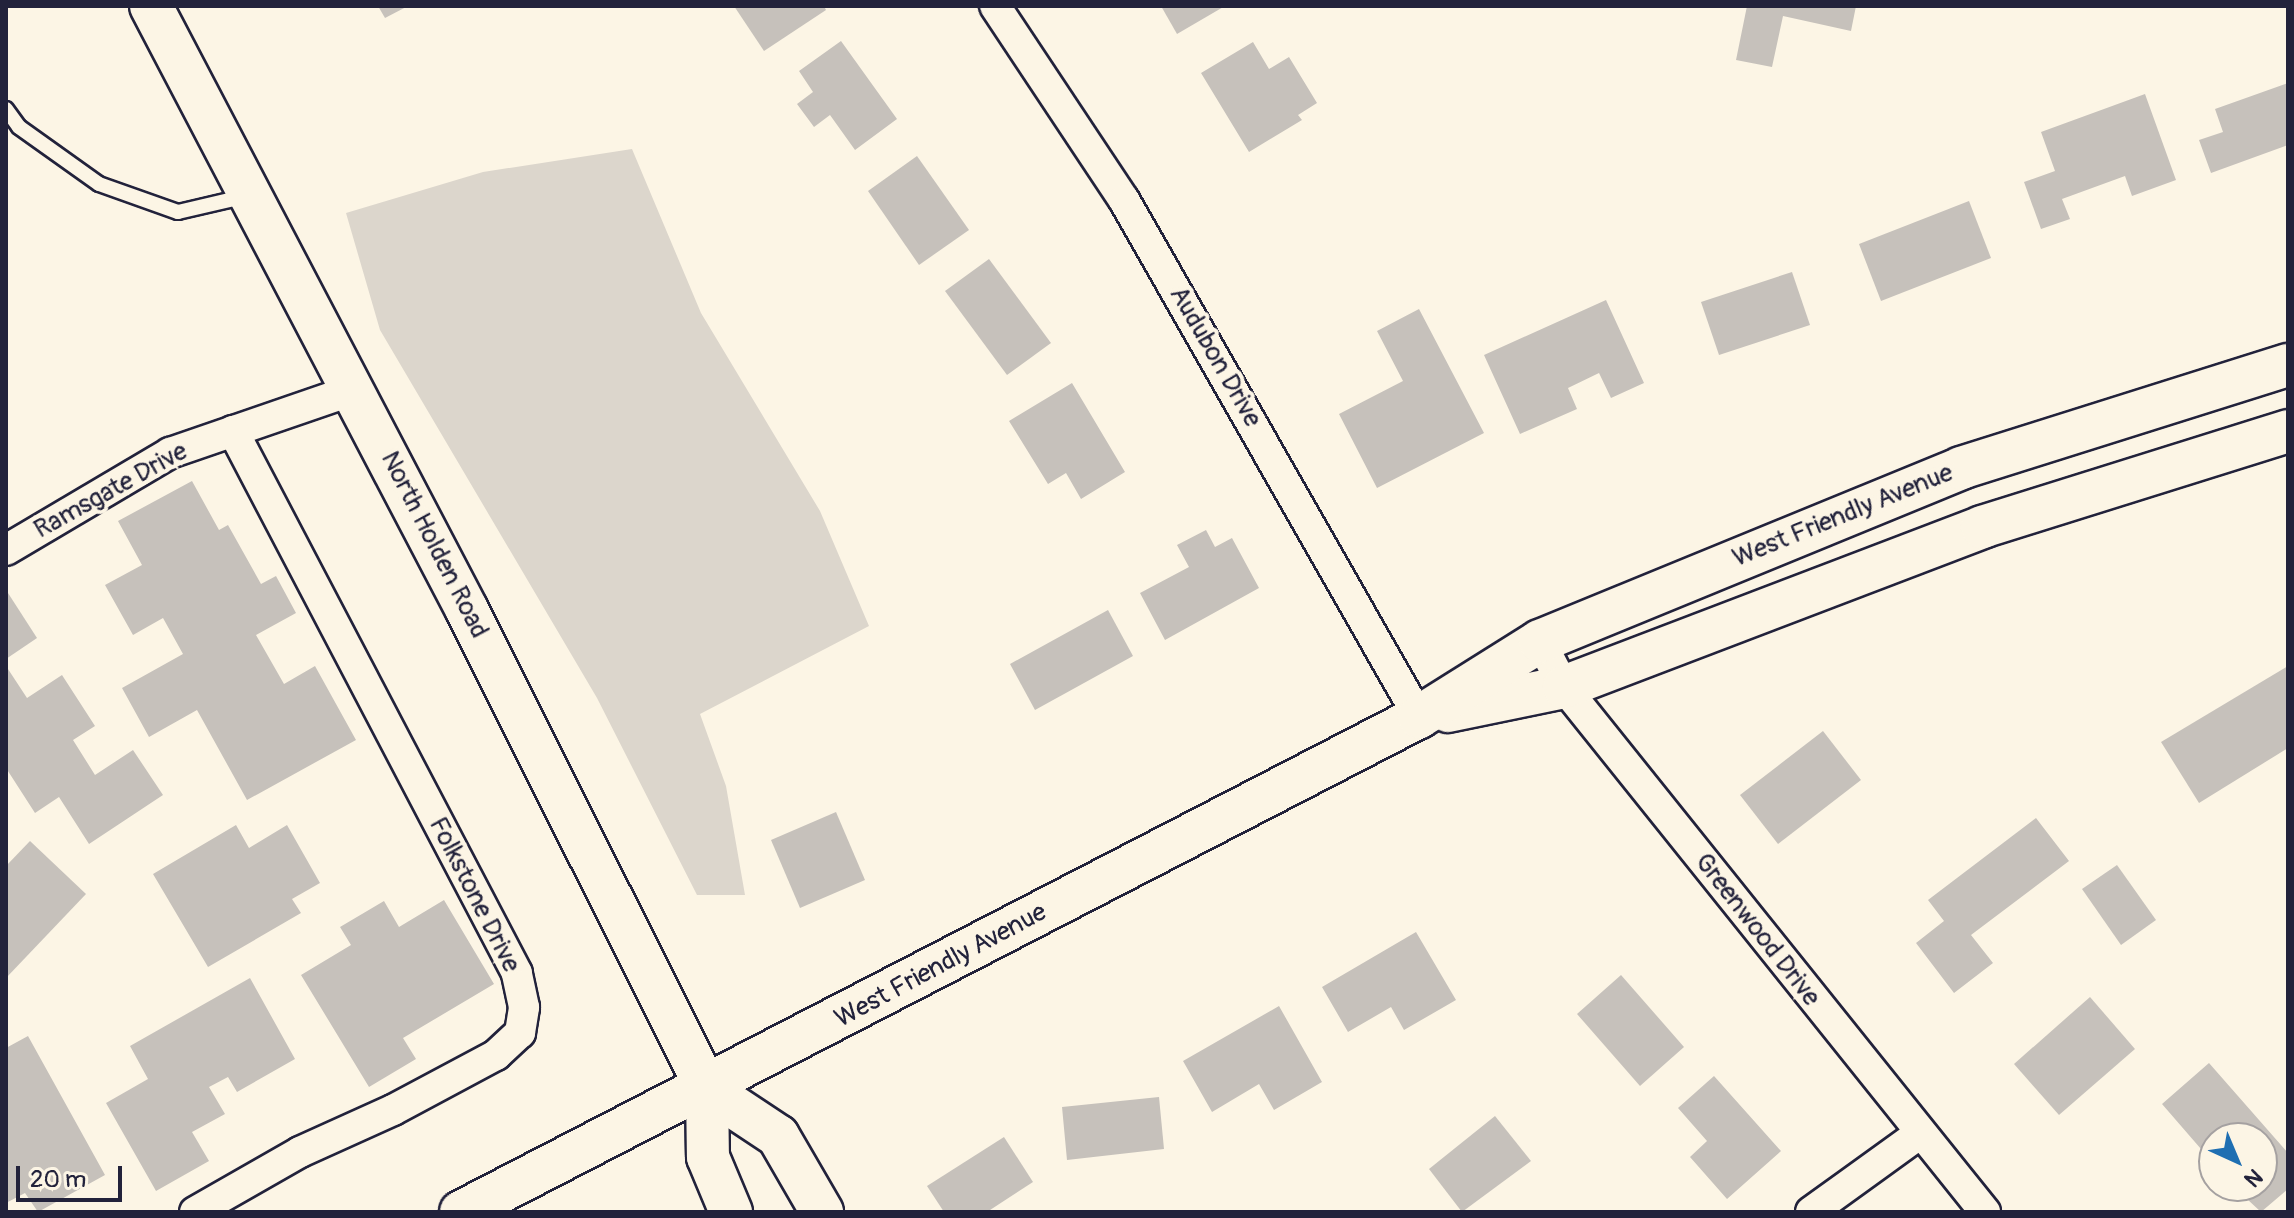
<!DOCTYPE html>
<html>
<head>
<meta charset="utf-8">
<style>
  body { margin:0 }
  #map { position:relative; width:2294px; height:1218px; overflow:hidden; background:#fcf5e5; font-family:Pangolin,sans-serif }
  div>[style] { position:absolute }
  .green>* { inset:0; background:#dcd6cc }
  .building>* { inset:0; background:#c6c1bb }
  .roads { filter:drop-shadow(2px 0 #22223b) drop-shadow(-2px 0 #22223b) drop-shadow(0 2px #22223b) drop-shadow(0 -2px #22223b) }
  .lane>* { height:14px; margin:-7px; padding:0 7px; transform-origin:7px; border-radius:7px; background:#fcf5e5 }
  .street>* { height:30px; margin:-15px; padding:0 15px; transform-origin:15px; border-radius:15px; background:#fcf5e5 }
  .secondary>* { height:42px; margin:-21px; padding:0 21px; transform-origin:21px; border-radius:21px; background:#fcf5e5 }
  span { translate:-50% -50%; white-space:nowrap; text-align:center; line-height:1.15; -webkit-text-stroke:8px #fcf5e5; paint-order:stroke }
  .street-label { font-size:26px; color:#22223b }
  .frame { position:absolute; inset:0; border:8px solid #22223b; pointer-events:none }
  .north { position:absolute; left:2198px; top:1122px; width:80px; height:80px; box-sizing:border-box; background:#fcf5e5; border:2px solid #a5a1a1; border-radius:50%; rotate:136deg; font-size:22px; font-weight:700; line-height:32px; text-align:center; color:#22223b }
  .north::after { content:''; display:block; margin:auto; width:28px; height:36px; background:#1f6fb2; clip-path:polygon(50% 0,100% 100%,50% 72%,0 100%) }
  .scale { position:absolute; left:16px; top:1166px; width:106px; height:36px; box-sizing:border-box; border:4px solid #22223b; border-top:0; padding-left:10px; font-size:24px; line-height:28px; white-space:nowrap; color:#22223b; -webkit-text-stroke:6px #fcf5e5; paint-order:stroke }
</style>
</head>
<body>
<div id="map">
  <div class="green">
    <div style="clip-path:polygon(632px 149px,701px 313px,820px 511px,869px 626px,700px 714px,726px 786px,745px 895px,697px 895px,597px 698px,380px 330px,346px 213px,483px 172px)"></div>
  </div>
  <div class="building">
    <div style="clip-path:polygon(378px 6px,408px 6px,385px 18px)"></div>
    <div style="clip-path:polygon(734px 6px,824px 6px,826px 10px,764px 51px)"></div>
    <div style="clip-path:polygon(1161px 6px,1225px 6px,1177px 34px)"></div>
    <div style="clip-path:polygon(1747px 6px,1856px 6px,1851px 31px,1783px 16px,1772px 67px,1736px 60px)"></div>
    <div style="clip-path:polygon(841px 41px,897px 119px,855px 150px,830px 115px,814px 127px,797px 104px,813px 92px,799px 71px)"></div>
    <div style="clip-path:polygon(1253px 42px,1269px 69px,1289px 57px,1317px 103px,1298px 115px,1302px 120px,1249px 152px,1201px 73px)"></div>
    <div style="clip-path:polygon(2288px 83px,2288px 145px,2211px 173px,2199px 140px,2223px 132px,2215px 109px)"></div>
    <div style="clip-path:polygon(2145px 94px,2176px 180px,2132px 196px,2125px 176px,2062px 199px,2070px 219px,2041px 229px,2024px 182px,2055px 171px,2041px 132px)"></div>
    <div style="clip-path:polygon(917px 156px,969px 230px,919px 265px,868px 191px)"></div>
    <div style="clip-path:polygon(1969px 201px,1991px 258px,1881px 301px,1859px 244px)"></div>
    <div style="clip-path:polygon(989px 259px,1051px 343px,1007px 375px,945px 291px)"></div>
    <div style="clip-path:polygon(1792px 272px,1810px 325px,1719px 355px,1701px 302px)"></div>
    <div style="clip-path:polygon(1606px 300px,1644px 383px,1611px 398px,1599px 373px,1568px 388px,1577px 409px,1520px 434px,1484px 355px)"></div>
    <div style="clip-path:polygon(1419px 309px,1484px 433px,1377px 488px,1339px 414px,1403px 381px,1377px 331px)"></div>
    <div style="clip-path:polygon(1072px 383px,1125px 472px,1081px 499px,1066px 473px,1048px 484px,1009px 421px)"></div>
    <div style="clip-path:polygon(192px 481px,219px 530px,228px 525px,261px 584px,276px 576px,296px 613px,256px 635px,284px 684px,315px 666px,356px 740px,247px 800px,197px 710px,149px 737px,122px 688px,183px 654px,163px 618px,133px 635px,105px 585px,142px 565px,118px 521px)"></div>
    <div style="clip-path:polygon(1206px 530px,1215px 547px,1232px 538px,1259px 588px,1165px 640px,1140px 593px,1189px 567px,1177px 545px)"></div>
    <div style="clip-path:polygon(8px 593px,37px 638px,6px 659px,6px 594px)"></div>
    <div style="clip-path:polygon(1108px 610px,1133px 656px,1035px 710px,1010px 664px)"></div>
    <div style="clip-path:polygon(6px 666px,27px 698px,62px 675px,95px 726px,73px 740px,95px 775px,133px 750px,163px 795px,89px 844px,59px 797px,35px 813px,6px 768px)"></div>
    <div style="clip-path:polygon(2288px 666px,2288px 748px,2199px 803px,2161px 742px)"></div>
    <div style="clip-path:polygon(1823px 731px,1861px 780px,1778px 844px,1740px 795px)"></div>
    <div style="clip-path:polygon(836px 812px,865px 880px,800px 908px,771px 840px)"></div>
    <div style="clip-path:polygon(2036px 818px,2069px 861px,1971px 935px,1993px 963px,1954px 993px,1916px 943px,1944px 921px,1928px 900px)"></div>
    <div style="clip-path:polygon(236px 825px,249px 848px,287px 825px,320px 883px,292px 899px,301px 913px,208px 967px,153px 874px)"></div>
    <div style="clip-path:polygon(30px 841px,86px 894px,6px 978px,6px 866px)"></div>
    <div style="clip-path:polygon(2117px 865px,2156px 920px,2121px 945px,2082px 889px)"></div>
    <div style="clip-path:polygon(444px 900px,494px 984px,403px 1038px,416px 1059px,369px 1087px,301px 975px,351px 945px,340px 927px,384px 901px,399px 927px)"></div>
    <div style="clip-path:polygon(1416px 932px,1456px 1000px,1404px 1030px,1391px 1007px,1348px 1032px,1322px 987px)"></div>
    <div style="clip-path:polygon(1621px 975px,1684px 1047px,1640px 1086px,1577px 1014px)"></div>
    <div style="clip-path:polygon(250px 978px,295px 1059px,237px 1092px,228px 1077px,209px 1087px,225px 1114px,192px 1132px,209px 1161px,156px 1191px,106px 1103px,148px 1079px,130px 1046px)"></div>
    <div style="clip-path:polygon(2090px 997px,2135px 1049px,2059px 1115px,2014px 1064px)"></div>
    <div style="clip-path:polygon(1279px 1006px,1322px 1082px,1274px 1110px,1259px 1084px,1212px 1112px,1183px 1061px)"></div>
    <div style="clip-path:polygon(28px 1036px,105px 1175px,38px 1212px,25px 1193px,6px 1203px,6px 1048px)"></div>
    <div style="clip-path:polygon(2209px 1063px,2288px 1153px,2288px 1189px,2261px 1212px,2233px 1186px,2262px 1186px,2262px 1138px,2214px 1138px,2214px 1164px,2162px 1104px)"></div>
    <div style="clip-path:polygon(1714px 1076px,1781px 1151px,1727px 1199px,1690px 1157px,1707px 1141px,1678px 1108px)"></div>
    <div style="clip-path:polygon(1159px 1097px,1164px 1149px,1067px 1160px,1062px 1107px)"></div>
    <div style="clip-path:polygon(1495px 1116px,1531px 1161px,1462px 1212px,1429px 1169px)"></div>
    <div style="clip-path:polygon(1004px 1137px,1033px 1182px,987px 1212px,944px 1212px,927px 1186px)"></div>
  </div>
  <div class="roads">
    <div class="lane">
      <div style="left:6px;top:109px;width:22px;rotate:54deg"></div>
      <div style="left:19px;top:127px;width:98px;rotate:35.5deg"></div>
      <div style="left:99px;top:184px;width:84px;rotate:19.5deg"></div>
      <div style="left:178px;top:212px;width:71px;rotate:-13.1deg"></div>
    </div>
    <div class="street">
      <div style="left:995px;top:6px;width:233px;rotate:56.4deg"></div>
      <div style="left:1124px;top:200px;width:595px;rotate:60.29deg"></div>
      <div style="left:6px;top:550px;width:191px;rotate:-30.6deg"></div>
      <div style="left:170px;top:453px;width:194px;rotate:-19deg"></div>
      <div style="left:1540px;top:641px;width:52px;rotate:62.4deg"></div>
      <div style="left:1564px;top:687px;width:673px;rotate:51.27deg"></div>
      <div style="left:195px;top:1212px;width:121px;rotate:-29.7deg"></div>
      <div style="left:300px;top:1152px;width:102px;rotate:-24.3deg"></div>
      <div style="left:393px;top:1110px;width:117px;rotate:-28.1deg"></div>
      <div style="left:496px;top:1055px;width:33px;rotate:-43deg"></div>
      <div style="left:520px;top:1033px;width:26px;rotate:-81deg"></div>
      <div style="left:524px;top:1007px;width:35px;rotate:-102deg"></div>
      <div style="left:517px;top:973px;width:612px;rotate:-117.65deg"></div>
      <div style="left:1811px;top:1212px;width:133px;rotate:-35.8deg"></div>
    </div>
    <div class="secondary">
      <div style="left:151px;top:6px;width:682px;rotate:62.38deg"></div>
      <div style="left:467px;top:610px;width:536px;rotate:63.39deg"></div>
      <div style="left:707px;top:1089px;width:68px;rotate:89.2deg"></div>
      <div style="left:708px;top:1157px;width:60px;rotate:67.3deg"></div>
      <div style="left:1448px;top:711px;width:118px;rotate:-11.7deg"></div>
      <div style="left:1564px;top:687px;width:448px;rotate:-20.9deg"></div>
      <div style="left:1982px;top:527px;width:321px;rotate:-17.4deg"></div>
      <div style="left:707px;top:1089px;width:85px;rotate:33.5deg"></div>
      <div style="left:778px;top:1136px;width:88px;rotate:59.9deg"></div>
      <div style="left:461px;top:1212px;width:1078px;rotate:-27.33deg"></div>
      <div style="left:1419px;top:717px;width:143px;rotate:-32.1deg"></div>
      <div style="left:1540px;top:641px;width:455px;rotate:-22.3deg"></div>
      <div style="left:1961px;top:468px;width:343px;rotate:-17.5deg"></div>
    </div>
  </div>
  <div class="street-label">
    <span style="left:1215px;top:357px;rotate:60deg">Audubon Drive</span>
    <span style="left:111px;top:491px;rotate:-29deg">Ramsgate Drive</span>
    <span style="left:1843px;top:516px;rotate:-22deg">West Friendly Avenue</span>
    <span style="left:434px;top:545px;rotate:63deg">North Holden Road</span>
    <span style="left:474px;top:895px;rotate:63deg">Folkstone Drive</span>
    <span style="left:1757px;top:930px;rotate:52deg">Greenwood Drive</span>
    <span style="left:941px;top:966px;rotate:-28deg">West Friendly Avenue</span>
  </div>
  <div class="frame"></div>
  <div class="north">N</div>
  <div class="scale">20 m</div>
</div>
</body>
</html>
